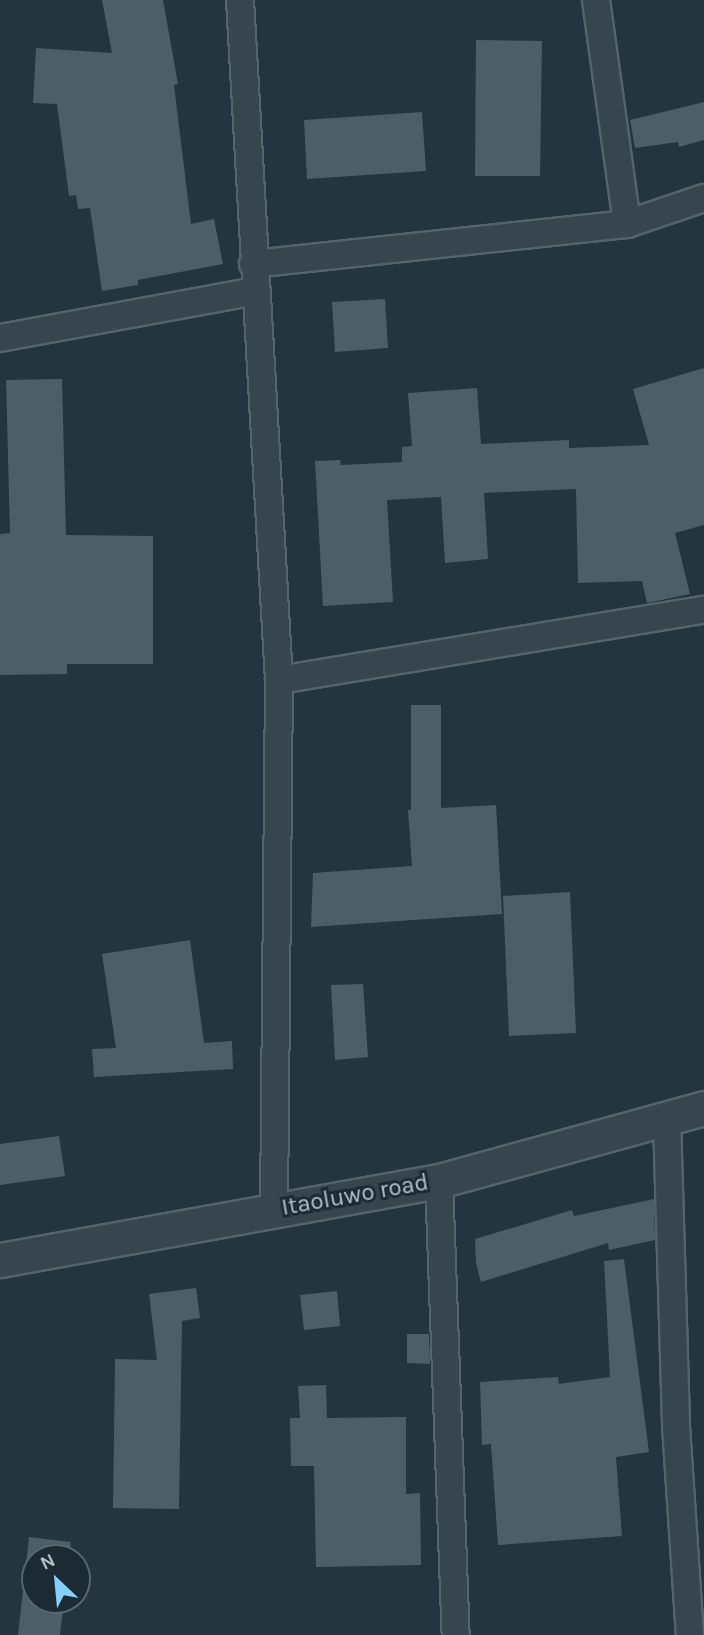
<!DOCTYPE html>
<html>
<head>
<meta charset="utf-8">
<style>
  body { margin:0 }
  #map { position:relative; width:704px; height:1635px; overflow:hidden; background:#23353e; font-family:Karla,sans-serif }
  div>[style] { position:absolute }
  .building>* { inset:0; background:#4c5f69 }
  .roads { filter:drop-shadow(2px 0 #55646c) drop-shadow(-2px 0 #55646c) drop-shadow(0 2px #55646c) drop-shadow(0 -2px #55646c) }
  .minor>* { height:26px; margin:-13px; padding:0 13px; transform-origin:13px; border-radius:13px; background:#37464e }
  .tertiary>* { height:33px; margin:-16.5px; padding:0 16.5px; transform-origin:16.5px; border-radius:16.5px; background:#37464e }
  span { translate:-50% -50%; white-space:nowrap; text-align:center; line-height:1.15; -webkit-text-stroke:6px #1c2b33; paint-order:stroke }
  .street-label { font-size:24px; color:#b2c1c9 }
  .north { position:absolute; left:21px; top:1544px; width:70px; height:70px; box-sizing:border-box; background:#1c2b33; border:2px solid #58676f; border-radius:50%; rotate:334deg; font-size:19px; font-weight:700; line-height:28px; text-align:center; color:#b2c1c9 }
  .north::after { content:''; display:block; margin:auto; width:24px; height:32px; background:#85cffb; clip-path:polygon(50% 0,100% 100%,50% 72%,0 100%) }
</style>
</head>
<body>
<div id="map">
  <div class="building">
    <div style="clip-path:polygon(102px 0,163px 0,178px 84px,174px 85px,191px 224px,214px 219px,223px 264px,138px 280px,138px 285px,102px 291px,90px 208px,78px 209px,76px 195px,69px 196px,57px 104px,33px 103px,36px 48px,112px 53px)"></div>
    <div style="clip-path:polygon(476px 40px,542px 41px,540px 176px,475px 176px)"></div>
    <div style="clip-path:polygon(704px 102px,704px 140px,679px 147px,678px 142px,635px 148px,630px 120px)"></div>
    <div style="clip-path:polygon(422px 112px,426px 171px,307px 179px,304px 120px)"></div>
    <div style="clip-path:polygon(385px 299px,388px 348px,335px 352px,332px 302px)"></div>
    <div style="clip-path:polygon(704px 368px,704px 525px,675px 533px,690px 594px,647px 603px,642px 581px,578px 583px,576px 489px,484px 493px,488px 559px,445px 563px,441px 497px,387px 500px,393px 602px,323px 606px,315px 461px,340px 460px,341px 465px,402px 462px,402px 447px,412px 446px,408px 393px,477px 388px,481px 444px,569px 440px,569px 448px,649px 445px,633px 389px)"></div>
    <div style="clip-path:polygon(62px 379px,66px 535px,153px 536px,153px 664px,67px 664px,67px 674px,0 675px,0 534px,10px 533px,6px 380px)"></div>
    <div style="clip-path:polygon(411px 705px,441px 705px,441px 808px,496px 805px,502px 914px,311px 927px,313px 873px,412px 866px,408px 810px,411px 810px)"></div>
    <div style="clip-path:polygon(570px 892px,576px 1033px,509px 1036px,503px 896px)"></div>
    <div style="clip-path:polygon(190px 940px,204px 1043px,232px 1041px,233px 1069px,94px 1077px,92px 1049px,116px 1048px,102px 954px)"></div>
    <div style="clip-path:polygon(363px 984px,368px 1057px,335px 1060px,331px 985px)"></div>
    <div style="clip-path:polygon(59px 1136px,65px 1176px,0 1185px,0 1144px)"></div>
    <div style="clip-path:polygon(654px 1199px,655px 1240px,609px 1250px,608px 1243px,481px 1282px,476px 1263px,475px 1239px,572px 1210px,574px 1216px)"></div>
    <div style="clip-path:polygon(624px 1259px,649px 1452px,616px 1457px,622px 1536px,498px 1545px,491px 1444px,482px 1445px,480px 1382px,558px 1377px,559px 1384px,610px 1377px,604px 1261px)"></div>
    <div style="clip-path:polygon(196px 1288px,200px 1318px,182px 1321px,179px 1509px,113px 1508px,115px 1359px,157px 1360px,149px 1294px)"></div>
    <div style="clip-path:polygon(337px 1291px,340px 1326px,304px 1330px,300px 1295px)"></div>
    <div style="clip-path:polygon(407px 1334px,429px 1334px,430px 1364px,407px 1363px)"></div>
    <div style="clip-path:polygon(326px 1385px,327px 1418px,406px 1417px,406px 1494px,420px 1493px,421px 1565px,316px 1567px,314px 1466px,291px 1466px,290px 1418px,300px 1418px,298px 1386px)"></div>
    <div style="clip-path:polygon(29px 1537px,71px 1542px,69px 1558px,35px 1558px,35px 1600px,64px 1600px,60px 1635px,18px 1635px)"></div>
  </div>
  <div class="roads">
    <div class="minor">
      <div style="left:240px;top:0;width:681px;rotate:86.72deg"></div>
      <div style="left:279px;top:680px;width:529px;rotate:90.54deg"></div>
      <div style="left:596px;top:0;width:226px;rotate:82.1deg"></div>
      <div style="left:253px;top:264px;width:376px;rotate:-6.1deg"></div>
      <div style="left:627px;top:224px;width:81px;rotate:-18.7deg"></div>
      <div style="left:0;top:338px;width:259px;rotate:-10.4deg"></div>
      <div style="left:279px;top:680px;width:431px;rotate:-9.4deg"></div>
      <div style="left:667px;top:1120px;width:306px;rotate:88.3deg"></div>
      <div style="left:676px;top:1426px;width:209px;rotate:86.2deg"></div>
      <div style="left:439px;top:1181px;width:454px;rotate:87.9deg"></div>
    </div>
    <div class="tertiary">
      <div style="left:0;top:1260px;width:446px;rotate:-10.2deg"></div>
      <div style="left:439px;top:1181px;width:275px;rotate:-15.4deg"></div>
    </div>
  </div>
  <div class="street-label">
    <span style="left:355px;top:1195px;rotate:-10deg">Itaoluwo road</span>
  </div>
  <div class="north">N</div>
</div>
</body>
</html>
